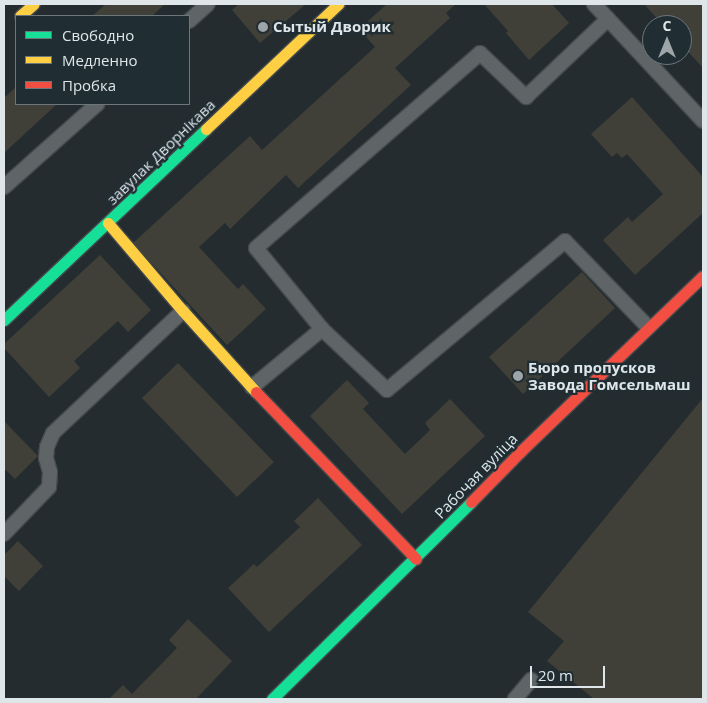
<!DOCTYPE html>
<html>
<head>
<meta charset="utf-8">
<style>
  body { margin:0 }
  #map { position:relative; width:707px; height:703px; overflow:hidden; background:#242c2f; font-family:"Open Sans",sans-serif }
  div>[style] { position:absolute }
  .building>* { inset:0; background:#404039 }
  .roads { filter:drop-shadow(1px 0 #444a4c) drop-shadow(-1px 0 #444a4c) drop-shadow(0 1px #444a4c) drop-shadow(0 -1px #444a4c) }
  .lane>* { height:14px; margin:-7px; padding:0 7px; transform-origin:7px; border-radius:7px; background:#5f6466 }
  .fast>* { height:11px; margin:-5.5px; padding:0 5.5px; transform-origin:5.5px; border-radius:5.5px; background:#16e098 }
  .slow>* { height:11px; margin:-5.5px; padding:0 5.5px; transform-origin:5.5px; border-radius:5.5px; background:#ffcf43 }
  .jam>* { height:11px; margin:-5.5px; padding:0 5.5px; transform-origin:5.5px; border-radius:5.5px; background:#f24e42 }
  .dots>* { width:14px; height:14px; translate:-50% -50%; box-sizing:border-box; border:2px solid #202d33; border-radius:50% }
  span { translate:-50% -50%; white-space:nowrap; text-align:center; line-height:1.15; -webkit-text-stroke:4.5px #202d33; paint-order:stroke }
  .poi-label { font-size:15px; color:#dee6ea; font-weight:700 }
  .left { translate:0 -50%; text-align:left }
  .street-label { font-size:15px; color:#dee6ea }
  .frame { position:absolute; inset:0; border:5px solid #dee6ea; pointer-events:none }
  .legend { position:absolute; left:15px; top:15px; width:175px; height:90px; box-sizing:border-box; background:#202d33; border:1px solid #6c777c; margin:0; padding:6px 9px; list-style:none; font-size:15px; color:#dee6ea }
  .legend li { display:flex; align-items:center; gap:10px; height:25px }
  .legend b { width:25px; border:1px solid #6c777c }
  .north { position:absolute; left:642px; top:15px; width:50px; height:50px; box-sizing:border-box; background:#202d33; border:1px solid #6c777c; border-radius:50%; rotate:0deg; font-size:14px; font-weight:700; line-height:20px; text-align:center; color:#dee6ea }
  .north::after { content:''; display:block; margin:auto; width:18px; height:22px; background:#9da5a9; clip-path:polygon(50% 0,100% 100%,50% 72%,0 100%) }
  .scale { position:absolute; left:530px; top:666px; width:75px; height:22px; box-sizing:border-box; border:2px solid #dee6ea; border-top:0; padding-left:6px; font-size:15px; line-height:18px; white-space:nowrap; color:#dee6ea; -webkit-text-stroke:4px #202d33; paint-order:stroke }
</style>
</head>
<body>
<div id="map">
  <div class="building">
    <div style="clip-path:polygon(106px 4px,165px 4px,152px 16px,92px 16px)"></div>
    <div style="clip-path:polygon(239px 4px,306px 4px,260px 43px,232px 10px)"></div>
    <div style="clip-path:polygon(387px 4px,456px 4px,446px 13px,450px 18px,395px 68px,411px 85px,298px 188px,286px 175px,230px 229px,225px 223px,199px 247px,238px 289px,243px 284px,266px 309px,227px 345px,133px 243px,250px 136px,262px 150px,375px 47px,359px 29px)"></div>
    <div style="clip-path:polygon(484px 4px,552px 4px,569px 23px,529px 60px,506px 33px,508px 31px)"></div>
    <div style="clip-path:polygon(644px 4px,703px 4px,703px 68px,682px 45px,682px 25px,663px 25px)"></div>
    <div style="clip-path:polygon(16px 87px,16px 104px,57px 104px,4px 153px,4px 98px)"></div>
    <div style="clip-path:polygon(632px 97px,703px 177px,703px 213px,635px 275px,603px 240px,628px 217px,632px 222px,663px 194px,627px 154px,622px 158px,617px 153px,612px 157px,591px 134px)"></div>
    <div style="clip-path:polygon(100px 255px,151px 310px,128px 332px,118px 321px,74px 361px,80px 368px,49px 397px,4px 348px,4px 344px)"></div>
    <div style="clip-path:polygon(582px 272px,615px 308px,523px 394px,489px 357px)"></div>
    <div style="clip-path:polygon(178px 363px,274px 462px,237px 497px,142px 398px)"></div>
    <div style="clip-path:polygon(347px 380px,369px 403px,363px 409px,405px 454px,430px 430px,425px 423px,450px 399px,485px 436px,402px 514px,310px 416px)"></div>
    <div style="clip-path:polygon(703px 398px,703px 699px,594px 699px,547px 661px,564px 641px,528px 612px)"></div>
    <div style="clip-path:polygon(4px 421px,38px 456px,15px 479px,6px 470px,4px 472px)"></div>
    <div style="clip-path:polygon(318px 498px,362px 545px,269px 632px,228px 588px,254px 564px,257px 567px,300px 527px,294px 521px)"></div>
    <div style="clip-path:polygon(18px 541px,43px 566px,19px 591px,4px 576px,4px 555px)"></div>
    <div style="clip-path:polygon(188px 619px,232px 661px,196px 699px,109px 699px,123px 685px,132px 694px,177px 648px,169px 640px)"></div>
  </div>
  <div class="roads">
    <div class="lane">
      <div style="left:608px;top:19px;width:139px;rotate:47deg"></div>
      <div style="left:189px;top:21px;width:25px;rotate:-42deg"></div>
      <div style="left:4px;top:187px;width:125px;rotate:-41.7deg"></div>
      <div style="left:322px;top:329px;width:104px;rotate:-129.2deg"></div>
      <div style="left:256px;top:248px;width:297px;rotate:-41deg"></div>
      <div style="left:480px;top:53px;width:64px;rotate:43.7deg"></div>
      <div style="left:526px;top:97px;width:113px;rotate:-43.6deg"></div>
      <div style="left:608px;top:19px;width:21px;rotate:-133deg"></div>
      <div style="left:252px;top:387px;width:91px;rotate:-39.6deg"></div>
      <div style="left:322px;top:329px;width:89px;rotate:43.2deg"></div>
      <div style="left:387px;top:390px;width:232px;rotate:-39.9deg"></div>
      <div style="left:565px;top:241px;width:120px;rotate:46deg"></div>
      <div style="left:4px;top:534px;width:65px;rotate:-46.2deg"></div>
      <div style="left:49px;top:487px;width:15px;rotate:-86deg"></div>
      <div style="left:50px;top:472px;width:15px;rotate:-106deg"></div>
      <div style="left:46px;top:458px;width:11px;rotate:-85deg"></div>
      <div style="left:47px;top:447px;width:15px;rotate:-67deg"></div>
      <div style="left:53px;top:433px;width:178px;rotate:-43.2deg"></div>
      <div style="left:515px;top:699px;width:25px;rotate:-50deg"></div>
    </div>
    <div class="fast">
      <div style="left:4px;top:320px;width:278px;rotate:-43.4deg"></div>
      <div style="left:272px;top:699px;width:280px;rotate:-44.7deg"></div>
    </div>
    <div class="slow">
      <div style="left:20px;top:16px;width:18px;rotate:-41deg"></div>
      <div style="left:206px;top:129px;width:182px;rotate:-43.4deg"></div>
      <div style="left:108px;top:223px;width:116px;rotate:49.6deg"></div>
      <div style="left:183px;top:311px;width:109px;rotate:48deg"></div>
    </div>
    <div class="jam">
      <div style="left:256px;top:392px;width:231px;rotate:46.2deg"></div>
      <div style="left:471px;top:502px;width:71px;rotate:-45.6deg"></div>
      <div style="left:521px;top:451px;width:252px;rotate:-43.9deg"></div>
    </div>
  </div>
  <div class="dots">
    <div style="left:263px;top:27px;background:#9da5a9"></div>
    <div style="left:518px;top:376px;background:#9da5a9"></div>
  </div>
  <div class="poi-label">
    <span class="left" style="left:273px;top:27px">Сытый Дворик</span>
    <span class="left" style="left:528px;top:376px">Бюро пропусков<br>Завода Гомсельмаш</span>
  </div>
  <div class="street-label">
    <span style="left:161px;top:152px;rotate:-44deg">завулак Дворнікава</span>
    <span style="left:476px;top:476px;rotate:-46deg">Рабочая вуліца</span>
  </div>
  <div class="frame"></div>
  <ul class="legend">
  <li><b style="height:6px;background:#16e098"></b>Свободно</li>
  <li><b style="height:6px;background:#ffcf43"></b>Медленно</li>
  <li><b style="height:6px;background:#f24e42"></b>Пробка</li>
  </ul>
  <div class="north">С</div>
  <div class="scale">20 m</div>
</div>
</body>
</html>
